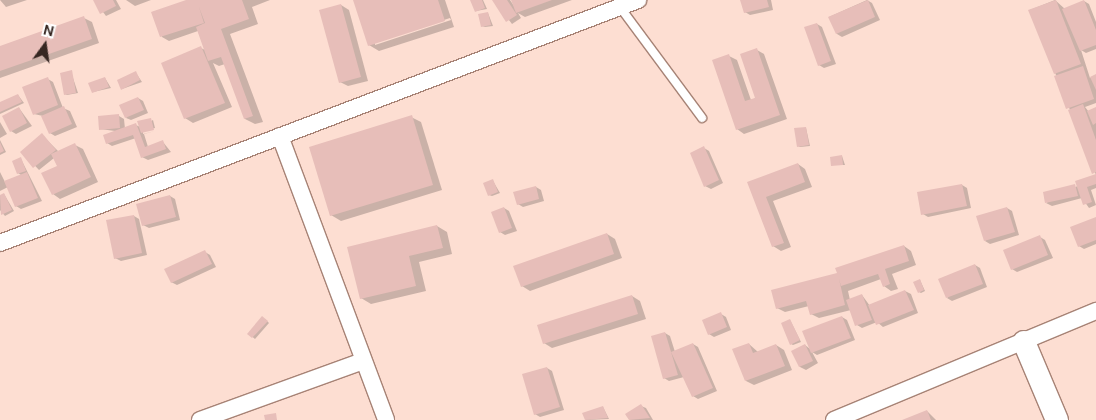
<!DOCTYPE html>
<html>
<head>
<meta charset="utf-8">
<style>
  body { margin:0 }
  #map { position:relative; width:1096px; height:420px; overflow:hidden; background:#fdded2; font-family:"DM Sans",sans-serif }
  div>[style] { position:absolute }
  .shadow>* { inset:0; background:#0003 }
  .building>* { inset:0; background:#e7beb9 }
  .roads { filter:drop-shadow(1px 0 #a78376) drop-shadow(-1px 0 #a78376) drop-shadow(0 1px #a78376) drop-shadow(0 -1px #a78376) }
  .lane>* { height:8px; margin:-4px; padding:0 4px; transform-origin:4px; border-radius:4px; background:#fff }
  .street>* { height:16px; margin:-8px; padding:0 8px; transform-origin:8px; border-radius:8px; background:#fff }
  .secondary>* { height:22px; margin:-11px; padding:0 11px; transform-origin:11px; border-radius:11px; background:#fff }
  span { translate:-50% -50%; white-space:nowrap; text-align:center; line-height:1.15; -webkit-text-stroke:4px #fff; paint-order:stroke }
  .north { position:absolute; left:20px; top:20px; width:50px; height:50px; -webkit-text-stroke:4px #fff; paint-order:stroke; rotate:14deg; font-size:14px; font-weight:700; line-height:20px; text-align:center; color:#362722 }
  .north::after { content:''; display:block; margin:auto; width:18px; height:22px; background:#362722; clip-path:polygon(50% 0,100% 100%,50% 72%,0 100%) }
</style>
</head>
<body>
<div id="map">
  <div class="shadow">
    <div style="clip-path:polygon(0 0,27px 0,6px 7px)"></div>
    <div style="clip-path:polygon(94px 0,116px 0,121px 9px,106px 16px)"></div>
    <div style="clip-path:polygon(126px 0,151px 0,135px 6px)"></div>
    <div style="clip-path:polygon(190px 0,270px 0,252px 7px,258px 24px,230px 34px,263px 122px,255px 124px,245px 119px,225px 64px,219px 66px,213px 63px,232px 107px,193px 123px,185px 118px,201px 48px,205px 50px,198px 31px,169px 41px,162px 37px,153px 12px)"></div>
    <div style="clip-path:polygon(evenodd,354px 0,445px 0,454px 27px,379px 51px,369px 45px,354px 0,450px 18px,451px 20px,375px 45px,375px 43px,450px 18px)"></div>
    <div style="clip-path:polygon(472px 0,483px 0,487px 9px,476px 11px)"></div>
    <div style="clip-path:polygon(494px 0,510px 0,514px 6px,513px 0,572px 0,525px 17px,518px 13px,521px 18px,512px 24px)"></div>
    <div style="clip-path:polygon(742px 0,771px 0,773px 10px,750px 15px,745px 12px)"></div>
    <div style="clip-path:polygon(867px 0,872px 3px,880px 20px,842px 37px,837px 34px,829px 17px)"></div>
    <div style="clip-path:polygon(1055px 0,1065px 9px,1084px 1px,1089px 4px,1096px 22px,1096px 49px,1086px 53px,1081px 50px,1090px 78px,1096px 75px,1096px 103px,1085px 107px,1089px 112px,1096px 109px,1096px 175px,1030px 10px)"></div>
    <div style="clip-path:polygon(341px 5px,349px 10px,368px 81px,348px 86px,340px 82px)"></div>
    <div style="clip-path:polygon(488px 13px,493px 26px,485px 27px,482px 26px)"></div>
    <div style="clip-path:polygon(84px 18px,92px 22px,99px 43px,0 78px,0 47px)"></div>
    <div style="clip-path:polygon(817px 24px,822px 27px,836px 64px,824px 68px,819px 65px)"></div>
    <div style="clip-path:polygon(757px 50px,764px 54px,787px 119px,744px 134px,737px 129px,729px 56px,737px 60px,751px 100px,756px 98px)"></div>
    <div style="clip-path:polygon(71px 72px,78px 93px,67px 95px,65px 94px)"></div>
    <div style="clip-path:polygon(136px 73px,142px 82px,122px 89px)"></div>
    <div style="clip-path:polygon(105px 78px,111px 88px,93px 92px)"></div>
    <div style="clip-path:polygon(48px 79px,53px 82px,63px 108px,70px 111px,77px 127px,55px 136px,50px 133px,43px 116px,34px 114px)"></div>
    <div style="clip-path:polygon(18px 95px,24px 103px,0 114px,0 103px)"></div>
    <div style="clip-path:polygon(138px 98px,143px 101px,148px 113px,131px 120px,126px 118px)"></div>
    <div style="clip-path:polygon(19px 108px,32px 126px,16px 134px,11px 131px)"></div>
    <div style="clip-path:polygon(119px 116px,124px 119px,125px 129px,136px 125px,140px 127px,153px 120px,155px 128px,143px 131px,143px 134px,155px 131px,144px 134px,148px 147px,163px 142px,171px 152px,148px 160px,142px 157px,136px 138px,112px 146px,107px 143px,115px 131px,100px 129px)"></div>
    <div style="clip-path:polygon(411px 117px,421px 122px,442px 190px,341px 221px,331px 215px)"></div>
    <div style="clip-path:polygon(0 122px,7px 134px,0 138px)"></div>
    <div style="clip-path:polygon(806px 128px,810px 146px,800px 147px,798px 146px)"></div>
    <div style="clip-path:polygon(42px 135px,59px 152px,75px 145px,83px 149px,98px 182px,60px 199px,53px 194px,58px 167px,54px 158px,39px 170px,22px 152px)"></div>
    <div style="clip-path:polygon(0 140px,6px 152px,0 155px)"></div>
    <div style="clip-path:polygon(704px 148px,709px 151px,723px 183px,711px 189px,705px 186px)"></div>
    <div style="clip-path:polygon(842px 156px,845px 165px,832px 165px)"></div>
    <div style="clip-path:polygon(21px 159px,42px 201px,21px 209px,16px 206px,8px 187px,0 191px,0 172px,5px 182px,21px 175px,18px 173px)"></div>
    <div style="clip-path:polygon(798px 164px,805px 169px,812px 187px,773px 201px,791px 247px,781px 251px,773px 246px,749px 183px)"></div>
    <div style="clip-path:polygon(1096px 176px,1096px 188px,1091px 190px,1096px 205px,1089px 208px,1082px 198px,1052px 206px,1046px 203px)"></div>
    <div style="clip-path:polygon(493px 181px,500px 193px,492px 196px,489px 195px)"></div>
    <div style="clip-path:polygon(962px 185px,967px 188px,971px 208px,928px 217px,923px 214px,919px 193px)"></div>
    <div style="clip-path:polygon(536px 187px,541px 190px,544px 201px,523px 207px,518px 204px)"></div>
    <div style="clip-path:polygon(4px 194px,14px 211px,5px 216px,0 210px,0 196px)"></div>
    <div style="clip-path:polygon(170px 196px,175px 199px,180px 220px,149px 228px,143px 225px)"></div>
    <div style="clip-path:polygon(504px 208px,509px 211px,517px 231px,505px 235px,500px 232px)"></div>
    <div style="clip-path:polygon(1007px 208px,1012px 211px,1019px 235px,990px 244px,985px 241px)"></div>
    <div style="clip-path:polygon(134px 216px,139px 219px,147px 255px,121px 261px,115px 258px)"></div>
    <div style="clip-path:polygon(1096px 218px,1096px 244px,1084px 249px,1079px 246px)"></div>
    <div style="clip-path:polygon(437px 226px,447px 232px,452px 254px,419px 262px,426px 291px,371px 304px,361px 298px)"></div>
    <div style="clip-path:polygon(607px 234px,615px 239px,622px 258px,530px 291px,522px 286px)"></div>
    <div style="clip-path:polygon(1040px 237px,1045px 240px,1053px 258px,1017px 272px,1012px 269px)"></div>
    <div style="clip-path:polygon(904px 246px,911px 251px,916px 265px,892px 274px,898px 289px,891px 291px,884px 286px,881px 279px,848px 291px,850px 300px,862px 295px,870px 306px,905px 291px,911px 294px,918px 313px,883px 327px,877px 322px,862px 328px,857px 325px,851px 310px,819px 318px,811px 314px,809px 306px,785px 312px,777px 308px,838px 274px)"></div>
    <div style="clip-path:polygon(205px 252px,210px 255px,216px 267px,177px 285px,171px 282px)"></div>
    <div style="clip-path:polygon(975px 265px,980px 268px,987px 287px,952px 301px,947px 298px)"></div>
    <div style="clip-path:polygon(920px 280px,925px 291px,921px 293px,919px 292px)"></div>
    <div style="clip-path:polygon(632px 296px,640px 301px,646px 319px,552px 348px,544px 343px)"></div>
    <div style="clip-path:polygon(721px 314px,726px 317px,731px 330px,714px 337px,709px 334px)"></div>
    <div style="clip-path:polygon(842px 317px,847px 320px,855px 340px,817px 355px,812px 352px,818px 363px,806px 370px,800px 367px,793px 351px,805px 345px,810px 349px)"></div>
    <div style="clip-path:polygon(265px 319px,269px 323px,255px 339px,249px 334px)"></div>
    <div style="clip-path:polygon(790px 320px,801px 342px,793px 345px,791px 344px)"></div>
    <div style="clip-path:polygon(665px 333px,670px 336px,675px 352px,693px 344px,698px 347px,717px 391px,698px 399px,693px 396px,684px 377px,669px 381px,664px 378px)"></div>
    <div style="clip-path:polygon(749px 344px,758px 352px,776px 345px,784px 350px,792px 370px,754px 385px,746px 381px)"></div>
    <div style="clip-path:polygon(547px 368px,552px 371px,564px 410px,540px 417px,535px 414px)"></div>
    <div style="clip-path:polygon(641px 406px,646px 408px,653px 420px,630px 420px,627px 415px)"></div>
    <div style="clip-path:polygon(603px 407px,609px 419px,586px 420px,584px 414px)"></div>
    <div style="clip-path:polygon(927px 411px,936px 420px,905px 420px)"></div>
  </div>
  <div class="building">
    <div style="clip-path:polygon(93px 0,113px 0,116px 6px,100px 14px)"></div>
    <div style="clip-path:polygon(186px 0,242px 0,249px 19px,221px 29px,253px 116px,244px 119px,221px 57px,208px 61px,196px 27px,205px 23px,199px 7px,204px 23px,160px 37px,151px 12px)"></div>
    <div style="clip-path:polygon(353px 0,438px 0,445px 21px,368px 46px)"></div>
    <div style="clip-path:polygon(470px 0,482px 0,485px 8px,475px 12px)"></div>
    <div style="clip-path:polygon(492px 0,507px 0,517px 15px,506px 22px)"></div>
    <div style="clip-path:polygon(511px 0,552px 0,516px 13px)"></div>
    <div style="clip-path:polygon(740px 0,767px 0,769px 7px,744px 13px)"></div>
    <div style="clip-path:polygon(868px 0,875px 17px,836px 34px,828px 17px)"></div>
    <div style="clip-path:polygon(1056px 0,1081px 64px,1054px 74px,1028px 10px)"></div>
    <div style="clip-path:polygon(1084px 0,1096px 30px,1096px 45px,1080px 51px,1062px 9px)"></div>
    <div style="clip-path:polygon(341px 4px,361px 77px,339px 83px,319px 10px)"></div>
    <div style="clip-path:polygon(488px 12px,491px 25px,481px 27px,478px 14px)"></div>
    <div style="clip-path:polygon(84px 16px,92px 39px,0 71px,0 46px)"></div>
    <div style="clip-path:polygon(817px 23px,831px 61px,818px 66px,804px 27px)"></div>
    <div style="clip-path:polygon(201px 46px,225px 103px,184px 119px,161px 63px)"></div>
    <div style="clip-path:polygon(757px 48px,780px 115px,736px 130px,712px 60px,729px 54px,745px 101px,755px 98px,740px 54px)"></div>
    <div style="clip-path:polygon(1083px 66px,1094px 99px,1066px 109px,1054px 76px)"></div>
    <div style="clip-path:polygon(72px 70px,76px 93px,64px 95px,60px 73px)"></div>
    <div style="clip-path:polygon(136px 71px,140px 80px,121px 90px,117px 80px)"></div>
    <div style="clip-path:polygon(1096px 74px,1096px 90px,1090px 77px)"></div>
    <div style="clip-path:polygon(48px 77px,58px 105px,33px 115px,22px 87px)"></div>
    <div style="clip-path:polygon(105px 77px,109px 87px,92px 93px,88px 83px)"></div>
    <div style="clip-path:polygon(18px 94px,22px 102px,0 112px,0 102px)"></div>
    <div style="clip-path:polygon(138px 97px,144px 110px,125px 118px,119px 105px)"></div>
    <div style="clip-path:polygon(1083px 104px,1096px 140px,1096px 172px,1092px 174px,1068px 110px)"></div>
    <div style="clip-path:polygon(64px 106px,72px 124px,49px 134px,41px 116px)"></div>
    <div style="clip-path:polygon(19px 107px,27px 123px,10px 132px,2px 116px)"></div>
    <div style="clip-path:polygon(1096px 107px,1096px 123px,1093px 125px,1087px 111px)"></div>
    <div style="clip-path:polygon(119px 114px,120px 128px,99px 130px,98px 116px)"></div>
    <div style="clip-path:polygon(412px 115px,433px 185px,330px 216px,309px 147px)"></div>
    <div style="clip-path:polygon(151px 118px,154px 130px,141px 133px,137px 121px)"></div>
    <div style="clip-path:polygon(136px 123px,145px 147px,163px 140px,166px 149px,141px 158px,133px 135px,106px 144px,103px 135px)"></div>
    <div style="clip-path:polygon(806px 127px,809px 145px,797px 147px,794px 128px)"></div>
    <div style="clip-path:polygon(42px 133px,56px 150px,33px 168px,20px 152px)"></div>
    <div style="clip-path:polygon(0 142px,4px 151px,0 153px)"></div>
    <div style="clip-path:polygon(75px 143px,91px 177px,52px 195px,41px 173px,57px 166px,51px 154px)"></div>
    <div style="clip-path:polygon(704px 146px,719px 180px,704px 187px,690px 153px)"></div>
    <div style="clip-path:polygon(842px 155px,843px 165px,831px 166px,830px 157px)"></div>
    <div style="clip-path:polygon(21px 157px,26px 171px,17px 174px,12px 161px)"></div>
    <div style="clip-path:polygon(798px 163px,805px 182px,766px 197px,784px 243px,772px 247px,747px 182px)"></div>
    <div style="clip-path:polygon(27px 172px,38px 198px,15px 207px,4px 181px)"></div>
    <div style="clip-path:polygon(1096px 174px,1096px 184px,1087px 187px,1092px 202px,1083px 205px,1075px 181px)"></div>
    <div style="clip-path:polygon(493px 179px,498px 192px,488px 196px,483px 183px)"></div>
    <div style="clip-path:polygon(962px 184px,967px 206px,921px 215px,917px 192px)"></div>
    <div style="clip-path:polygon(1075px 184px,1078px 196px,1045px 203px,1043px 192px)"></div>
    <div style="clip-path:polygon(536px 186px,539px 199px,517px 205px,513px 192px)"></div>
    <div style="clip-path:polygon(4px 193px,12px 210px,1px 215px,0 195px)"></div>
    <div style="clip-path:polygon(170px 195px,176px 217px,142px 226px,136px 204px)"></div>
    <div style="clip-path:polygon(504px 207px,512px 228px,499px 233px,491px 212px)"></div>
    <div style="clip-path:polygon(1007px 207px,1015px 232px,984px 241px,976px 216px)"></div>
    <div style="clip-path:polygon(134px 215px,142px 253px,114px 259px,106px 220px)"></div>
    <div style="clip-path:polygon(1096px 217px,1096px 240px,1078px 247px,1070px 227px)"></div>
    <div style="clip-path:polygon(437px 225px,443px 248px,409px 256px,416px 286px,360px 299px,347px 247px)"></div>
    <div style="clip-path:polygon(607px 233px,614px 254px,521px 287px,513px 266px)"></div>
    <div style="clip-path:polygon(1040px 235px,1048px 255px,1011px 270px,1003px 250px)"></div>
    <div style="clip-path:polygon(904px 245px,909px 261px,885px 269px,890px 284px,883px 287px,878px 274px,841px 286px,839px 279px,845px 305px,810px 315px,806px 301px,776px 309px,771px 290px,837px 273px,835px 268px)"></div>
    <div style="clip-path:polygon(205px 250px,212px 264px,171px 283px,164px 269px)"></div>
    <div style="clip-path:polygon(975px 264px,983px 284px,946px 298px,938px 279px)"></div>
    <div style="clip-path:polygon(920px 279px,924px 290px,918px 293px,913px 282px)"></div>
    <div style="clip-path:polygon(905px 290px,914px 310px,876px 325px,868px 305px)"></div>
    <div style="clip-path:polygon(862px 294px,872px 320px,855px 326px,846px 300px)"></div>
    <div style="clip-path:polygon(632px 295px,638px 314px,543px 344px,537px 325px)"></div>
    <div style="clip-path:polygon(721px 312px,727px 327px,708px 335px,702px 320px)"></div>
    <div style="clip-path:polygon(262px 316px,268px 321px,252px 338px,247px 334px)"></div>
    <div style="clip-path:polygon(842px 316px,851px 338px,811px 353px,802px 331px)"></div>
    <div style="clip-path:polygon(790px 319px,800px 340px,790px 345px,781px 323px)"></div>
    <div style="clip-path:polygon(665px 332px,678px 375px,663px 379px,651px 336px)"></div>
    <div style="clip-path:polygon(693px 343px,713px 388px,692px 397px,671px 352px)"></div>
    <div style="clip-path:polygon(749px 343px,753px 353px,776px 344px,785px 366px,745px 381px,732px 349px)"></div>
    <div style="clip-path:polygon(805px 344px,813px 361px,799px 367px,791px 351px)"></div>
    <div style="clip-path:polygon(547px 367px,560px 407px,534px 415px,522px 374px)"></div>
    <div style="clip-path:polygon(641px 404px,650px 418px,629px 420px,625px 414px)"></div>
    <div style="clip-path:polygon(603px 406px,608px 418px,585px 420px,582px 413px)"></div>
    <div style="clip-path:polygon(927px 410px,931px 420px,902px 420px)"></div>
    <div style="clip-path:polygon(276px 413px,277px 420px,265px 420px,264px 415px)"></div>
  </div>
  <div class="roads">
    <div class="lane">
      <div style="left:620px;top:7px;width:138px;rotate:53.5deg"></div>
    </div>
    <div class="street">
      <div style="left:280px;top:136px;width:303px;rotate:69.5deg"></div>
      <div style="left:0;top:243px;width:683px;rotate:-20.85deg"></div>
      <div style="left:200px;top:420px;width:173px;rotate:-19.9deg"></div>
      <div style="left:834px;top:420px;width:284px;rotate:-22.6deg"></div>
    </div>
    <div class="secondary">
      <div style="left:1024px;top:342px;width:85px;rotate:67.1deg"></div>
    </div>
  </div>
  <div class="north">N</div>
</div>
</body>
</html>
